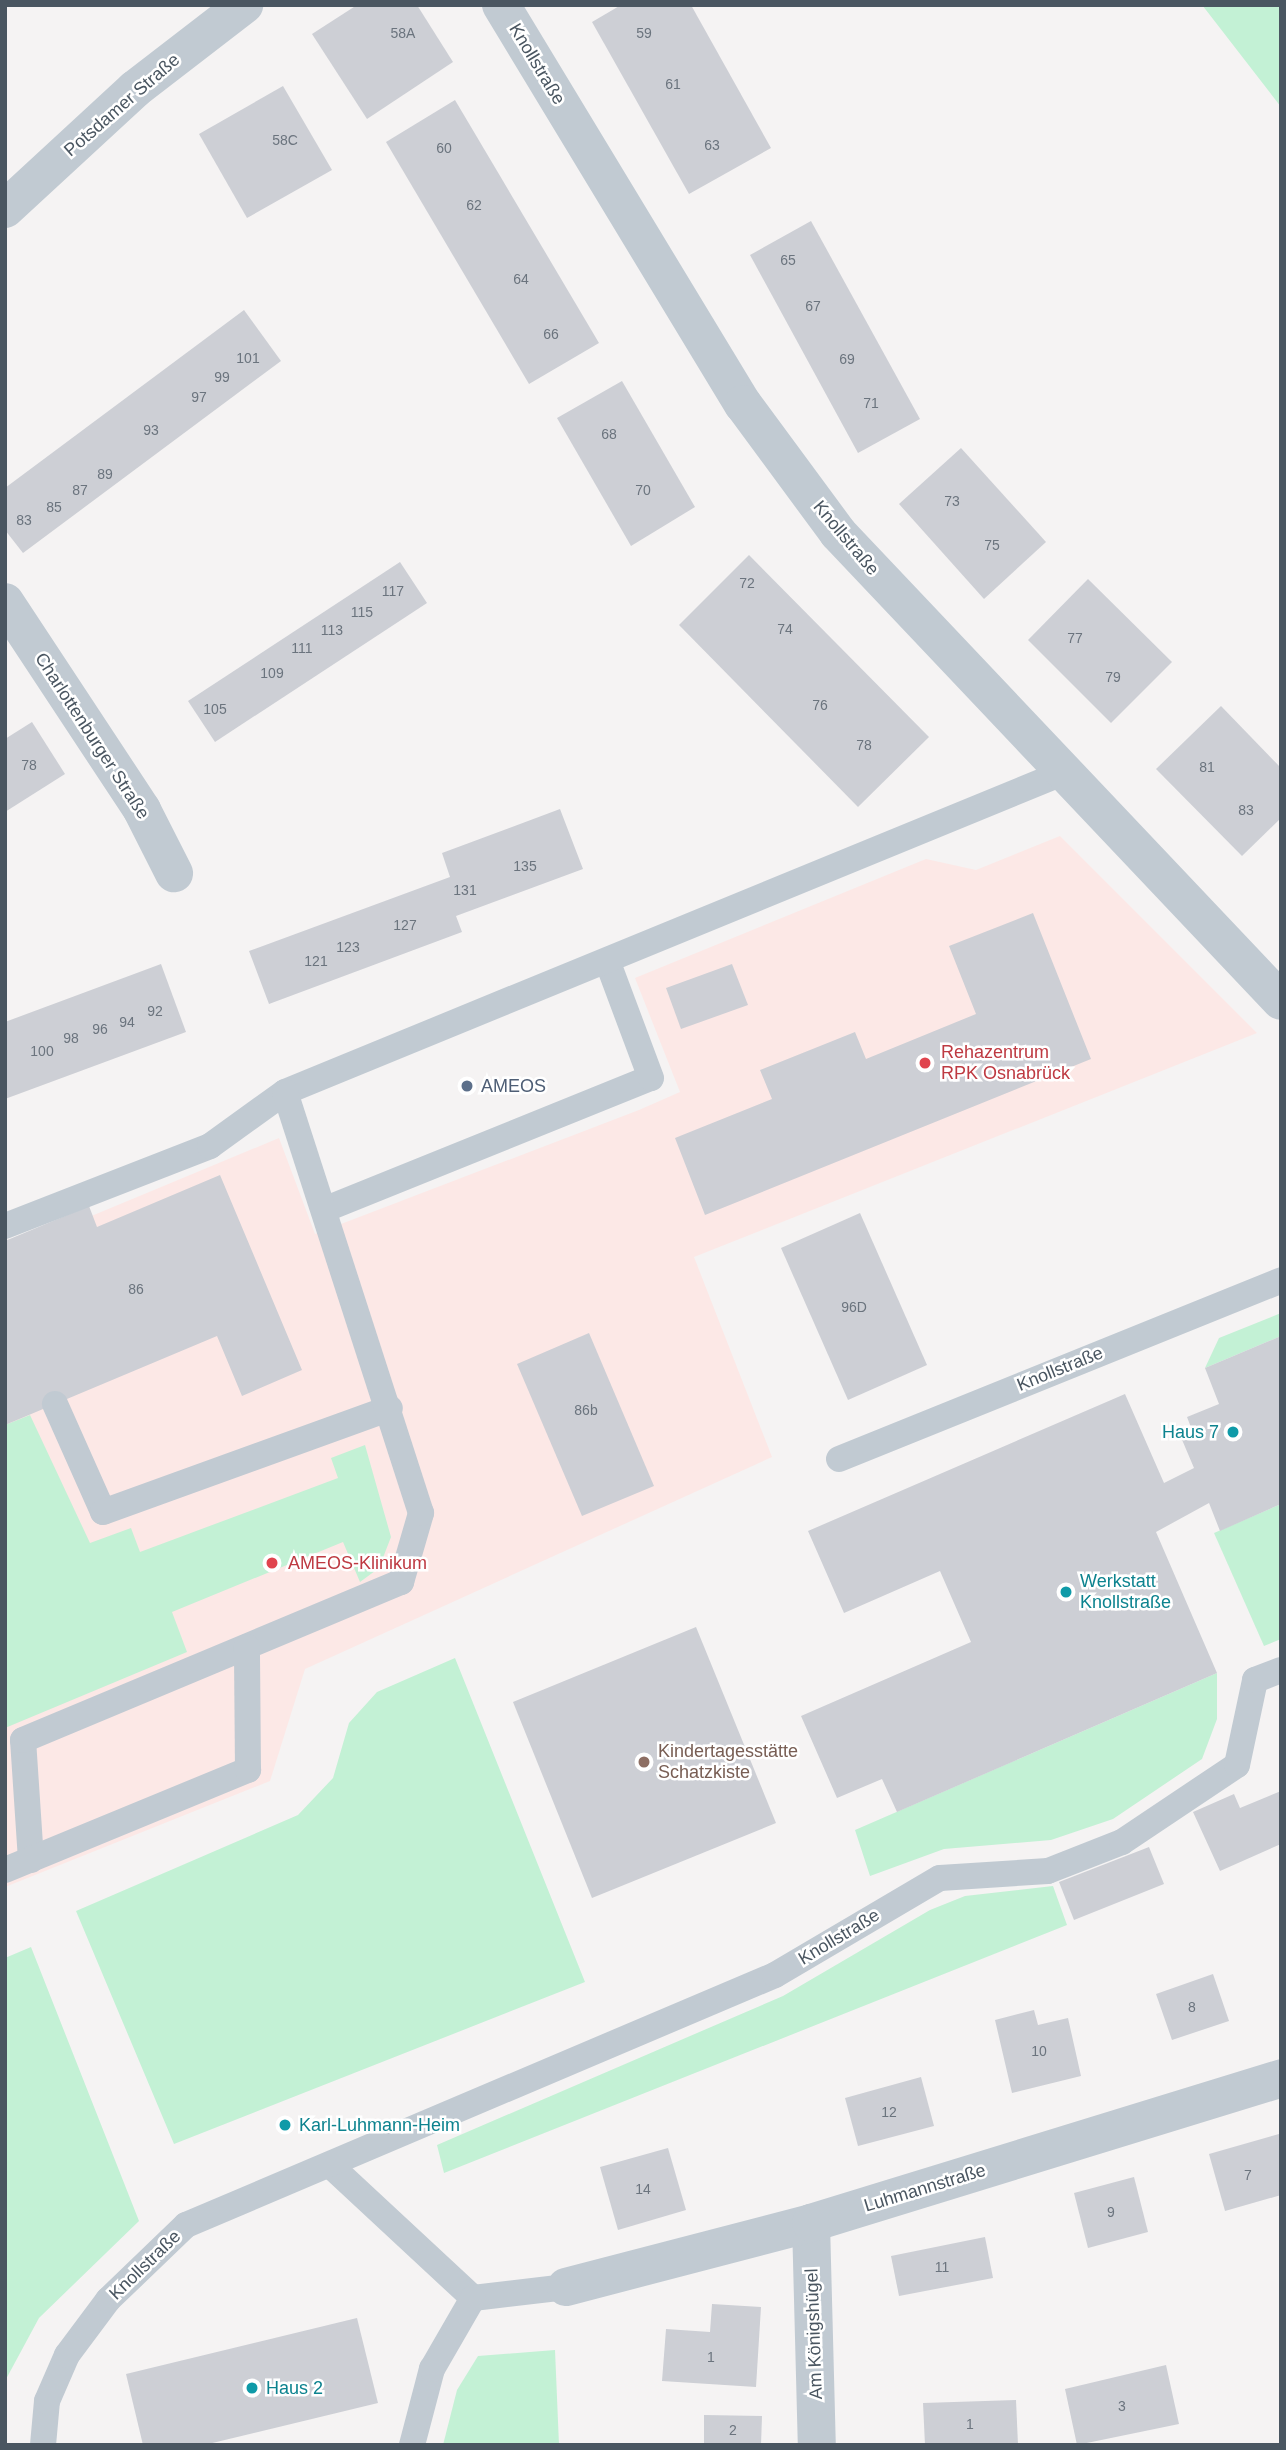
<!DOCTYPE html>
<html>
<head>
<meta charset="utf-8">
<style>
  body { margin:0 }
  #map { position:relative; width:1286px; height:2450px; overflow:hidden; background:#f5f3f3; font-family:Arial,sans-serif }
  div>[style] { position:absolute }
  .medical>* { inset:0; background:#fce8e6 }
  .green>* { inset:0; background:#c3f1d5 }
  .building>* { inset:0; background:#cdcfd5 }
  .service>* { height:26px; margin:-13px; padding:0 13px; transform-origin:13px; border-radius:13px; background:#c1cad2 }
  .minor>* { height:38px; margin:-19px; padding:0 19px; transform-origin:19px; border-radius:19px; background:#c1cad2 }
  .tertiary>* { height:38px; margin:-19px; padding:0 19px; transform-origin:19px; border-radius:19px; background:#c1cad2 }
  .dots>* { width:19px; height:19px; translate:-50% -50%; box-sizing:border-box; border:4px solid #fff; border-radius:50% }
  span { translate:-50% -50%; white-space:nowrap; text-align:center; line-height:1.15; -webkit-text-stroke:5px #fff; paint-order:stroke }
  .number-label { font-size:14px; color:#6b747e }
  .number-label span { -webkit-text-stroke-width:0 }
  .street-label { font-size:18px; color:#4a5661 }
  .health-label { font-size:18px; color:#be3a42 }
  .left { translate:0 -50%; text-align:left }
  .service-label { font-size:18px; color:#4e5e75 }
  .culture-label { font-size:18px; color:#0d838f }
  .right { translate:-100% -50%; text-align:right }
  .education-label { font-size:18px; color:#785e54 }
  .frame { position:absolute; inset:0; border:7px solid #4a5661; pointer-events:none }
</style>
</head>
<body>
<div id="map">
  <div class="medical">
    <div style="clip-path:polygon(1060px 836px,1257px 1033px,694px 1257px,772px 1457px,305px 1669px,270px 1781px,5px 1887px,5px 1252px,279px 1138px,315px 1234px,639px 1110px,680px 1092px,635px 978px,926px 859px,976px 870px)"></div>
  </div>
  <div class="green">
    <div style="clip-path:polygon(1202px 5px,1281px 5px,1281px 107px,1206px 10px)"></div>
    <div style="clip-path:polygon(1281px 1313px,1281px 1336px,1205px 1368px,1219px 1338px)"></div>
    <div style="clip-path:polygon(30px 1415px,90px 1543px,131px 1528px,140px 1552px,338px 1478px,331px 1458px,365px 1445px,391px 1537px,379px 1568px,360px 1582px,343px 1542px,172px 1612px,187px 1652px,5px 1728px,5px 1425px)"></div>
    <div style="clip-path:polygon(1281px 1504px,1281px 1639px,1264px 1646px,1214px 1533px)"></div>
    <div style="clip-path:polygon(455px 1658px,585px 1982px,174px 2144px,76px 1911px,298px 1815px,333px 1778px,349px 1723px,377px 1692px)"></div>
    <div style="clip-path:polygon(1217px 1673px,1217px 1719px,1202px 1759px,1113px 1819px,1051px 1840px,944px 1849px,870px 1876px,855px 1830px)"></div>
    <div style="clip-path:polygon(1053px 1886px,1067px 1925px,444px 2173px,437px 2145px,783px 1996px,930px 1910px,965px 1896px)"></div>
    <div style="clip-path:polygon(31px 1947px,139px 2221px,39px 2318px,5px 2381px,5px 1958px)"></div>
    <div style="clip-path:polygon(555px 2350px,559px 2445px,443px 2445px,457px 2390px,478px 2356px)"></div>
  </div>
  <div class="building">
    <div style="clip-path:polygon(357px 5px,417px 5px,453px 62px,367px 119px,312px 34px)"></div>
    <div style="clip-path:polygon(621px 5px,691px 5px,771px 148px,689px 194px,592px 22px)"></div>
    <div style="clip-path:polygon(283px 86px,332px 170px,247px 218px,199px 134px)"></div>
    <div style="clip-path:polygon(455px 100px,599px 343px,529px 384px,386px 142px)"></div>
    <div style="clip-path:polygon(811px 221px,920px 419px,858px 453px,750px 255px)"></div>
    <div style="clip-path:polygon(244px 310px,281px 361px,23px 553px,5px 530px,5px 488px)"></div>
    <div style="clip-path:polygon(622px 381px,695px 507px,631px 546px,557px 418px)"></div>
    <div style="clip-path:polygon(961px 448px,1046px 542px,984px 599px,899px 504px)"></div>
    <div style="clip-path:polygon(749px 555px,929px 737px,858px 807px,679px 625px)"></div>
    <div style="clip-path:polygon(400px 562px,427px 603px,215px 742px,188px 701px)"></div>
    <div style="clip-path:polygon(1088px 579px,1172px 662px,1111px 723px,1028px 640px)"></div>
    <div style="clip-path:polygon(1221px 706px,1281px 768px,1281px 818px,1242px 856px,1156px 769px)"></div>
    <div style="clip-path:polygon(32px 722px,65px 774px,5px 812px,5px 739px)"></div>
    <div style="clip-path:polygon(560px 809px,583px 869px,456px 916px,462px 932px,269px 1004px,249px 951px,450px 877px,442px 853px)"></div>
    <div style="clip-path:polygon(1033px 913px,1091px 1059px,705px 1215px,675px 1138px,772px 1099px,760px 1070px,855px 1032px,866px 1059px,976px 1014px,949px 946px)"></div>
    <div style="clip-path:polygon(161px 964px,186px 1032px,5px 1099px,5px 1022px)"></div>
    <div style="clip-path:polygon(732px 964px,748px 1005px,681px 1029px,666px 988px)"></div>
    <div style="clip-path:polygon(220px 1175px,302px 1370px,242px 1396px,217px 1336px,5px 1425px,5px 1241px,89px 1206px,97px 1227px)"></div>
    <div style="clip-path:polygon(860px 1213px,927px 1365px,848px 1400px,781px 1248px)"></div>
    <div style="clip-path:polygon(589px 1333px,654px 1486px,582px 1516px,517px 1364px)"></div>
    <div style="clip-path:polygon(1281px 1336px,1281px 1504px,1220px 1531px,1209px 1503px,1156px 1532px,1217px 1673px,897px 1812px,882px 1779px,837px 1798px,801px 1716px,971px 1642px,940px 1571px,844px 1613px,808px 1531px,1125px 1394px,1164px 1483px,1194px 1468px,1180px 1435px,1192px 1430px,1187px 1417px,1219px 1404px,1205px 1368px)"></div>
    <div style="clip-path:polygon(696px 1627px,776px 1823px,592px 1898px,513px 1702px)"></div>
    <div style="clip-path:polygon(1281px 1791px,1281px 1844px,1220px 1871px,1193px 1812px,1234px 1794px,1240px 1808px)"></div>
    <div style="clip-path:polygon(1149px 1847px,1164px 1884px,1074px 1920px,1059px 1882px)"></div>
    <div style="clip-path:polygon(1213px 1974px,1229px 2021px,1172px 2040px,1156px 1994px)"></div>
    <div style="clip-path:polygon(1034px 2010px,1038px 2025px,1068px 2018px,1081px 2076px,1012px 2093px,995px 2020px)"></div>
    <div style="clip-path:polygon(921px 2077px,934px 2126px,858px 2146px,845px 2098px)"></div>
    <div style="clip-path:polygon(1279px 2134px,1281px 2195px,1225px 2211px,1209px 2154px)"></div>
    <div style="clip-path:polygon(668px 2148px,686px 2210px,618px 2230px,600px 2167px)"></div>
    <div style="clip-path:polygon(1134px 2177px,1148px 2232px,1088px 2248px,1074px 2193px)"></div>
    <div style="clip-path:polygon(985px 2237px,993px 2278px,899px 2296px,891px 2256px)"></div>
    <div style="clip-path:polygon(712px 2304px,761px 2307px,756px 2387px,662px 2381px,666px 2329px,710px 2332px)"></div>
    <div style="clip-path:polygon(357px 2318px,378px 2403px,204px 2445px,143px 2445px,126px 2374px)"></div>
    <div style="clip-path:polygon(1166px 2365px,1179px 2424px,1077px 2445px,1065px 2389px)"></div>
    <div style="clip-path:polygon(1016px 2400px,1018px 2445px,925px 2445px,923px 2403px)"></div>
    <div style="clip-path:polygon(704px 2415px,762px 2416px,761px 2445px,704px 2445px)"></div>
  </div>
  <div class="service">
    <div style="left:326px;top:1209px;width:350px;rotate:-22deg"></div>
    <div style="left:651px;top:1078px;width:123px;rotate:-110.5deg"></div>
    <div style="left:5px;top:1226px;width:220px;rotate:-21.3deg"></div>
    <div style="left:210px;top:1146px;width:92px;rotate:-35.8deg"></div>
    <div style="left:285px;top:1092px;width:843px;rotate:-22.31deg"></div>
    <div style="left:55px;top:1404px;width:118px;rotate:66deg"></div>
    <div style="left:103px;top:1512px;width:305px;rotate:-19.9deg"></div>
    <div style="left:839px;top:1459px;width:477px;rotate:-22deg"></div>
    <div style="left:31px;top:1860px;width:120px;rotate:-93.8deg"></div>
    <div style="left:23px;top:1740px;width:410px;rotate:-22.7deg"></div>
    <div style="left:401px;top:1582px;width:72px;rotate:-73.8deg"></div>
    <div style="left:421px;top:1513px;width:442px;rotate:-107.9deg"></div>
    <div style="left:5px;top:1870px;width:263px;rotate:-22.4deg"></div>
    <div style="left:248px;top:1770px;width:123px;rotate:-90.5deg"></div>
    <div style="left:331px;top:2166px;width:194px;rotate:42.9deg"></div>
    <div style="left:473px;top:2298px;width:94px;rotate:-6.7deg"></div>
    <div style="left:43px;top:2445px;width:44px;rotate:-84.8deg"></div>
    <div style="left:47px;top:2401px;width:50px;rotate:-66.5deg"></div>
    <div style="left:67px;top:2355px;width:69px;rotate:-53.3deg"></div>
    <div style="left:108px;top:2300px;width:108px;rotate:-43.9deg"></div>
    <div style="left:186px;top:2225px;width:640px;rotate:-23deg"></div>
    <div style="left:775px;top:1975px;width:191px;rotate:-30.5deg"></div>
    <div style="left:940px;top:1878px;width:108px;rotate:-3.7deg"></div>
    <div style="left:1048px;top:1871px;width:79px;rotate:-21.4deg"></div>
    <div style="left:1122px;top:1842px;width:138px;rotate:-33.8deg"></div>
    <div style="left:1237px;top:1765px;width:87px;rotate:-78deg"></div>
    <div style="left:1255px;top:1680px;width:28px;rotate:-21deg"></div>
    <div style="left:412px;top:2445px;width:79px;rotate:-75.3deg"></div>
    <div style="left:432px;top:2369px;width:82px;rotate:-60deg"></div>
  </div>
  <div class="minor">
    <div style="left:5px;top:209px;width:177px;rotate:-42.7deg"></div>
    <div style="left:135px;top:89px;width:138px;rotate:-37.6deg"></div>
    <div style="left:5px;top:602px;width:249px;rotate:56.6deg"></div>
    <div style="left:142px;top:810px;width:71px;rotate:63.1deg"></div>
    <div style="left:811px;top:2223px;width:222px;rotate:88.5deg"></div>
    <div style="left:566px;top:2287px;width:253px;rotate:-14.6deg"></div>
    <div style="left:811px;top:2223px;width:492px;rotate:-17.1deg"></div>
  </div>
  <div class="tertiary">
    <div style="left:501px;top:5px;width:467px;rotate:58.8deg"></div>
    <div style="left:743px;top:404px;width:160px;rotate:53.6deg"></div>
    <div style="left:838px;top:533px;width:644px;rotate:46.57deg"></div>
  </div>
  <div class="dots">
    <div style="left:925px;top:1063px;background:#e0444e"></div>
    <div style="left:467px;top:1086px;background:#5c6f8a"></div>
    <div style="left:1233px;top:1432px;background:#0f9aa8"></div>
    <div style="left:272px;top:1563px;background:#e0444e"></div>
    <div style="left:1066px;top:1592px;background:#0f9aa8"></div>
    <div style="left:644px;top:1762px;background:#8d6e63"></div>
    <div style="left:285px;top:2125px;background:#0f9aa8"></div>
    <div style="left:252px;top:2388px;background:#0f9aa8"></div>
  </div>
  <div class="number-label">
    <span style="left:403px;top:33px">58A</span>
    <span style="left:644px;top:33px">59</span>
    <span style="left:673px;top:84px">61</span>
    <span style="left:285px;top:140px">58C</span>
    <span style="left:712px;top:145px">63</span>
    <span style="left:444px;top:148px">60</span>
    <span style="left:474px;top:205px">62</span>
    <span style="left:788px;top:260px">65</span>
    <span style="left:521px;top:279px">64</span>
    <span style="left:813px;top:306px">67</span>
    <span style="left:551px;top:334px">66</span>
    <span style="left:248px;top:358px">101</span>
    <span style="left:847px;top:359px">69</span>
    <span style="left:222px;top:377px">99</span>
    <span style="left:199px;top:397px">97</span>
    <span style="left:871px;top:403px">71</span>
    <span style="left:151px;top:430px">93</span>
    <span style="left:609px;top:434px">68</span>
    <span style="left:105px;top:474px">89</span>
    <span style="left:80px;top:490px">87</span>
    <span style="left:643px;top:490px">70</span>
    <span style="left:952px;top:501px">73</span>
    <span style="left:54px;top:507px">85</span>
    <span style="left:24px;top:520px">83</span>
    <span style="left:992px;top:545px">75</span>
    <span style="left:747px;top:583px">72</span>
    <span style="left:393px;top:591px">117</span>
    <span style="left:362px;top:612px">115</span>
    <span style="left:785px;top:629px">74</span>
    <span style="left:332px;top:630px">113</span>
    <span style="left:1075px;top:638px">77</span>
    <span style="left:302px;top:648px">111</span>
    <span style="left:272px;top:673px">109</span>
    <span style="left:1113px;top:677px">79</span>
    <span style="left:820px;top:705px">76</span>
    <span style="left:215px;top:709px">105</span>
    <span style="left:864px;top:745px">78</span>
    <span style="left:29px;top:765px">78</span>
    <span style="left:1207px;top:767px">81</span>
    <span style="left:1246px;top:810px">83</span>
    <span style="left:525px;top:866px">135</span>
    <span style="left:465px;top:890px">131</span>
    <span style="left:405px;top:925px">127</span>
    <span style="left:348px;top:947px">123</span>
    <span style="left:316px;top:961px">121</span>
    <span style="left:155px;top:1011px">92</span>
    <span style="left:127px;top:1022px">94</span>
    <span style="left:100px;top:1029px">96</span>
    <span style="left:71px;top:1038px">98</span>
    <span style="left:42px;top:1051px">100</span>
    <span style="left:136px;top:1289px">86</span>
    <span style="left:854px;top:1307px">96D</span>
    <span style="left:586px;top:1410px">86b</span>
    <span style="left:1192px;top:2007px">8</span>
    <span style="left:1039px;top:2051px">10</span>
    <span style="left:889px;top:2112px">12</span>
    <span style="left:1248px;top:2175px">7</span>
    <span style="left:643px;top:2189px">14</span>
    <span style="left:1111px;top:2212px">9</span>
    <span style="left:942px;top:2267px">11</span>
    <span style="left:711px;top:2357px">1</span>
    <span style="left:1122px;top:2406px">3</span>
    <span style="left:970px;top:2424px">1</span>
    <span style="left:733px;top:2430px">2</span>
  </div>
  <div class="street-label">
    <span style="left:537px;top:64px;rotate:59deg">Knollstraße</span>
    <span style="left:122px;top:105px;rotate:-41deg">Potsdamer Straße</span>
    <span style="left:846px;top:538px;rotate:50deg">Knollstraße</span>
    <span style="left:92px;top:736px;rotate:57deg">Charlottenburger Straße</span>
    <span style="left:1060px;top:1369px;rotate:-22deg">Knollstraße</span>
    <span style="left:839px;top:1937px;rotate:-31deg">Knollstraße</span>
    <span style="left:925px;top:2188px;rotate:-17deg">Luhmannstraße</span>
    <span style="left:145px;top:2265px;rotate:-44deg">Knollstraße</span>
    <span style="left:814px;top:2334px;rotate:-92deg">Am Königshügel</span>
  </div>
  <div class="health-label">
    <span class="left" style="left:941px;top:1063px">Rehazentrum<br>RPK Osnabrück</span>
    <span class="left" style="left:288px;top:1563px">AMEOS-Klinikum</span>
  </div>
  <div class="service-label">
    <span class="left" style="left:481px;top:1086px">AMEOS</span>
  </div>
  <div class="culture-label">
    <span class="right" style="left:1219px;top:1432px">Haus 7</span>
    <span class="left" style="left:1080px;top:1592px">Werkstatt<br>Knollstraße</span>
    <span class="left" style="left:299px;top:2125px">Karl-Luhmann-Heim</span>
    <span class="left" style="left:266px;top:2388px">Haus 2</span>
  </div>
  <div class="education-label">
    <span class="left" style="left:658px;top:1762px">Kindertagesstätte<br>Schatzkiste</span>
  </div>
  <div class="frame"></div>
</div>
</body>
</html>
